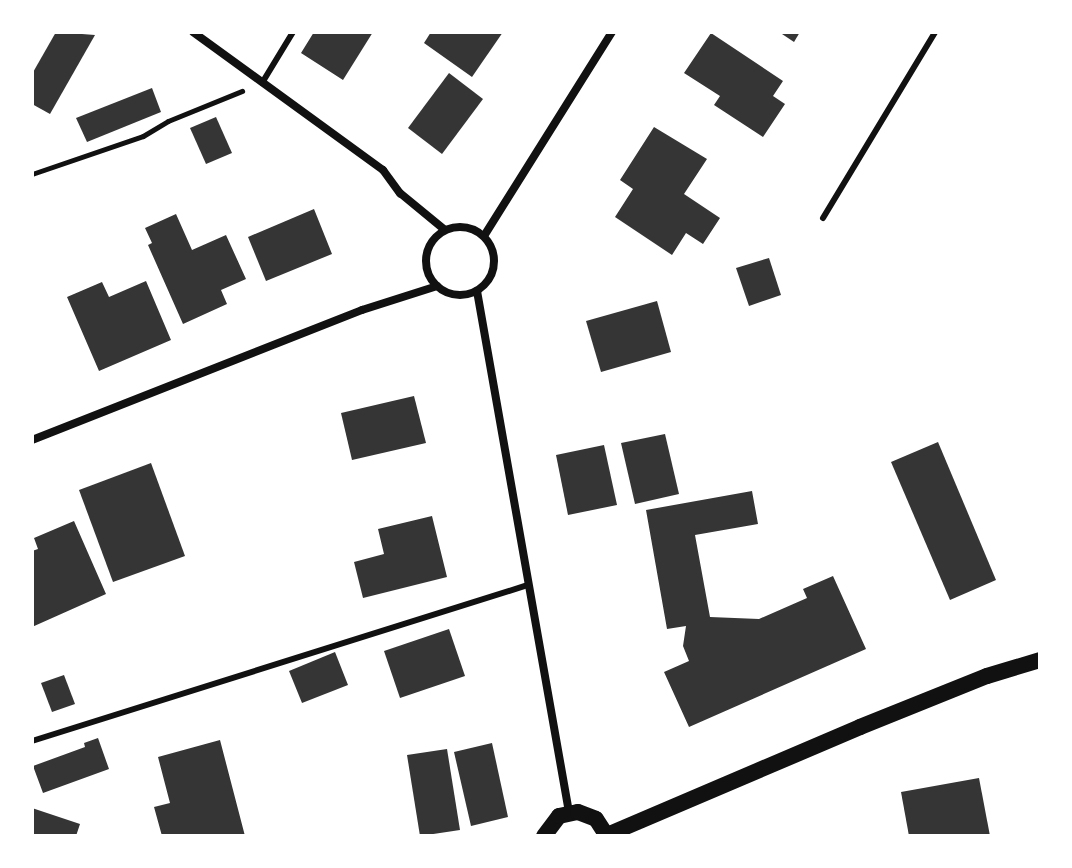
<!DOCTYPE html>
<html>
<head>
<meta charset="utf-8">
<style>
  body { margin:0 }
  #map { position:relative; width:1072px; height:868px; overflow:hidden; background:#fff; font-family:Figtree,sans-serif }
  div>[style] { position:absolute }
  .building>* { inset:0; background:#353535 }
  .path>* { height:5px; margin:-2.5px; padding:0 2.5px; transform-origin:2.5px; border-radius:2.5px; background:#111 }
  .service>* { height:6px; margin:-3px; padding:0 3px; transform-origin:3px; border-radius:3px; background:#111 }
  .minor>* { height:8px; margin:-4px; padding:0 4px; transform-origin:4px; border-radius:4px; background:#111 }
  .minor>.ring { margin:-4px; padding:0; box-sizing:content-box; background:none; border:8px solid #111; border-radius:50% }
  .secondary>* { height:16px; margin:-8px; padding:0 8px; transform-origin:8px; border-radius:8px; background:#111 }
  span { translate:-50% -50%; white-space:nowrap; text-align:center; line-height:1.15; -webkit-text-stroke:6px #fff; paint-order:stroke }
  .frame { position:absolute; inset:0; border:34px solid #fff; pointer-events:none }
</style>
</head>
<body>
<div id="map">
  <div class="building">
    <div style="clip-path:polygon(56px 32px,95px 35px,50px 114px,32px 104px,32px 74px)"></div>
    <div style="clip-path:polygon(314px 32px,330px 33px,373px 32px,343px 80px,301px 53px)"></div>
    <div style="clip-path:polygon(431px 32px,503px 32px,472px 77px,424px 43px)"></div>
    <div style="clip-path:polygon(779px 32px,800px 32px,794px 42px)"></div>
    <div style="clip-path:polygon(711px 33px,783px 81px,773px 96px,785px 104px,763px 137px,714px 105px,720px 96px,684px 73px)"></div>
    <div style="clip-path:polygon(449px 73px,483px 99px,442px 154px,408px 128px)"></div>
    <div style="clip-path:polygon(152px 88px,161px 112px,87px 142px,76px 118px)"></div>
    <div style="clip-path:polygon(216px 117px,232px 153px,206px 164px,190px 128px)"></div>
    <div style="clip-path:polygon(654px 127px,707px 159px,684px 194px,720px 218px,703px 244px,686px 233px,672px 255px,615px 217px,633px 189px,620px 180px)"></div>
    <div style="clip-path:polygon(314px 209px,332px 254px,266px 281px,248px 237px)"></div>
    <div style="clip-path:polygon(176px 214px,192px 250px,226px 235px,246px 279px,221px 290px,227px 304px,183px 324px,148px 245px,152px 243px,145px 228px)"></div>
    <div style="clip-path:polygon(769px 258px,781px 295px,749px 306px,736px 268px)"></div>
    <div style="clip-path:polygon(146px 281px,171px 340px,99px 371px,67px 297px,102px 282px,109px 297px)"></div>
    <div style="clip-path:polygon(657px 301px,671px 352px,601px 372px,586px 321px)"></div>
    <div style="clip-path:polygon(414px 396px,426px 443px,352px 460px,341px 413px)"></div>
    <div style="clip-path:polygon(665px 434px,679px 494px,635px 504px,621px 443px)"></div>
    <div style="clip-path:polygon(938px 442px,996px 580px,950px 600px,891px 462px)"></div>
    <div style="clip-path:polygon(604px 445px,617px 505px,568px 515px,556px 455px)"></div>
    <div style="clip-path:polygon(151px 463px,185px 556px,113px 582px,79px 490px)"></div>
    <div style="clip-path:polygon(752px 491px,758px 524px,695px 535px,710px 617px,759px 619px,807px 598px,803px 589px,833px 576px,866px 649px,689px 727px,664px 672px,689px 661px,683px 646px,686px 626px,667px 629px,646px 510px)"></div>
    <div style="clip-path:polygon(432px 516px,447px 577px,363px 598px,354px 562px,384px 554px,378px 529px)"></div>
    <div style="clip-path:polygon(74px 521px,106px 594px,32px 627px,32px 551px,38px 549px,34px 538px)"></div>
    <div style="clip-path:polygon(449px 629px,465px 676px,400px 698px,384px 651px)"></div>
    <div style="clip-path:polygon(335px 652px,348px 685px,302px 703px,289px 671px)"></div>
    <div style="clip-path:polygon(64px 675px,75px 704px,52px 712px,41px 683px)"></div>
    <div style="clip-path:polygon(98px 738px,109px 769px,43px 793px,33px 766px,85px 747px,84px 743px)"></div>
    <div style="clip-path:polygon(220px 740px,245px 836px,162px 836px,154px 807px,170px 803px,158px 757px)"></div>
    <div style="clip-path:polygon(492px 743px,508px 817px,471px 826px,454px 752px)"></div>
    <div style="clip-path:polygon(447px 749px,460px 830px,420px 836px,407px 755px)"></div>
    <div style="clip-path:polygon(979px 778px,990px 836px,909px 836px,901px 792px)"></div>
    <div style="clip-path:polygon(32px 808px,80px 824px,76px 836px,32px 836px)"></div>
  </div>
  <div class="path">
    <div style="left:32px;top:174px;width:117px;rotate:-18.9deg"></div>
    <div style="left:143px;top:136px;width:29px;rotate:-31deg"></div>
    <div style="left:168px;top:121px;width:80px;rotate:-22.1deg"></div>
  </div>
  <div class="service">
    <div style="left:262px;top:83px;width:60px;rotate:-58.7deg"></div>
    <div style="left:823px;top:218px;width:217px;rotate:-58.9deg"></div>
    <div style="left:32px;top:741px;width:520px;rotate:-17.46deg"></div>
  </div>
  <div class="minor">
    <div style="left:193px;top:32px;width:235px;rotate:36deg"></div>
    <div style="left:383px;top:170px;width:29px;rotate:54deg"></div>
    <div style="left:400px;top:193px;width:58px;rotate:39.4deg"></div>
    <div class="ring" style="left:426px;top:227px;width:60px;height:60px"></div>
    <div style="left:484px;top:236px;width:241px;rotate:-57.9deg"></div>
    <div style="left:477px;top:291px;width:529px;rotate:79.99deg"></div>
    <div style="left:32px;top:440px;width:355px;rotate:-21.5deg"></div>
    <div style="left:362px;top:310px;width:79px;rotate:-17.7deg"></div>
  </div>
  <div class="secondary">
    <div style="left:607px;top:835px;width:275px;rotate:-23.1deg"></div>
    <div style="left:860px;top:727px;width:137px;rotate:-21.9deg"></div>
    <div style="left:987px;top:676px;width:55px;rotate:-16.8deg"></div>
    <div style="left:544px;top:836px;width:25px;rotate:-53deg"></div>
    <div style="left:559px;top:816px;width:19px;rotate:-12deg"></div>
    <div style="left:578px;top:812px;width:19px;rotate:21deg"></div>
    <div style="left:596px;top:819px;width:20px;rotate:57deg"></div>
  </div>
  <div class="frame"></div>
</div>
</body>
</html>
